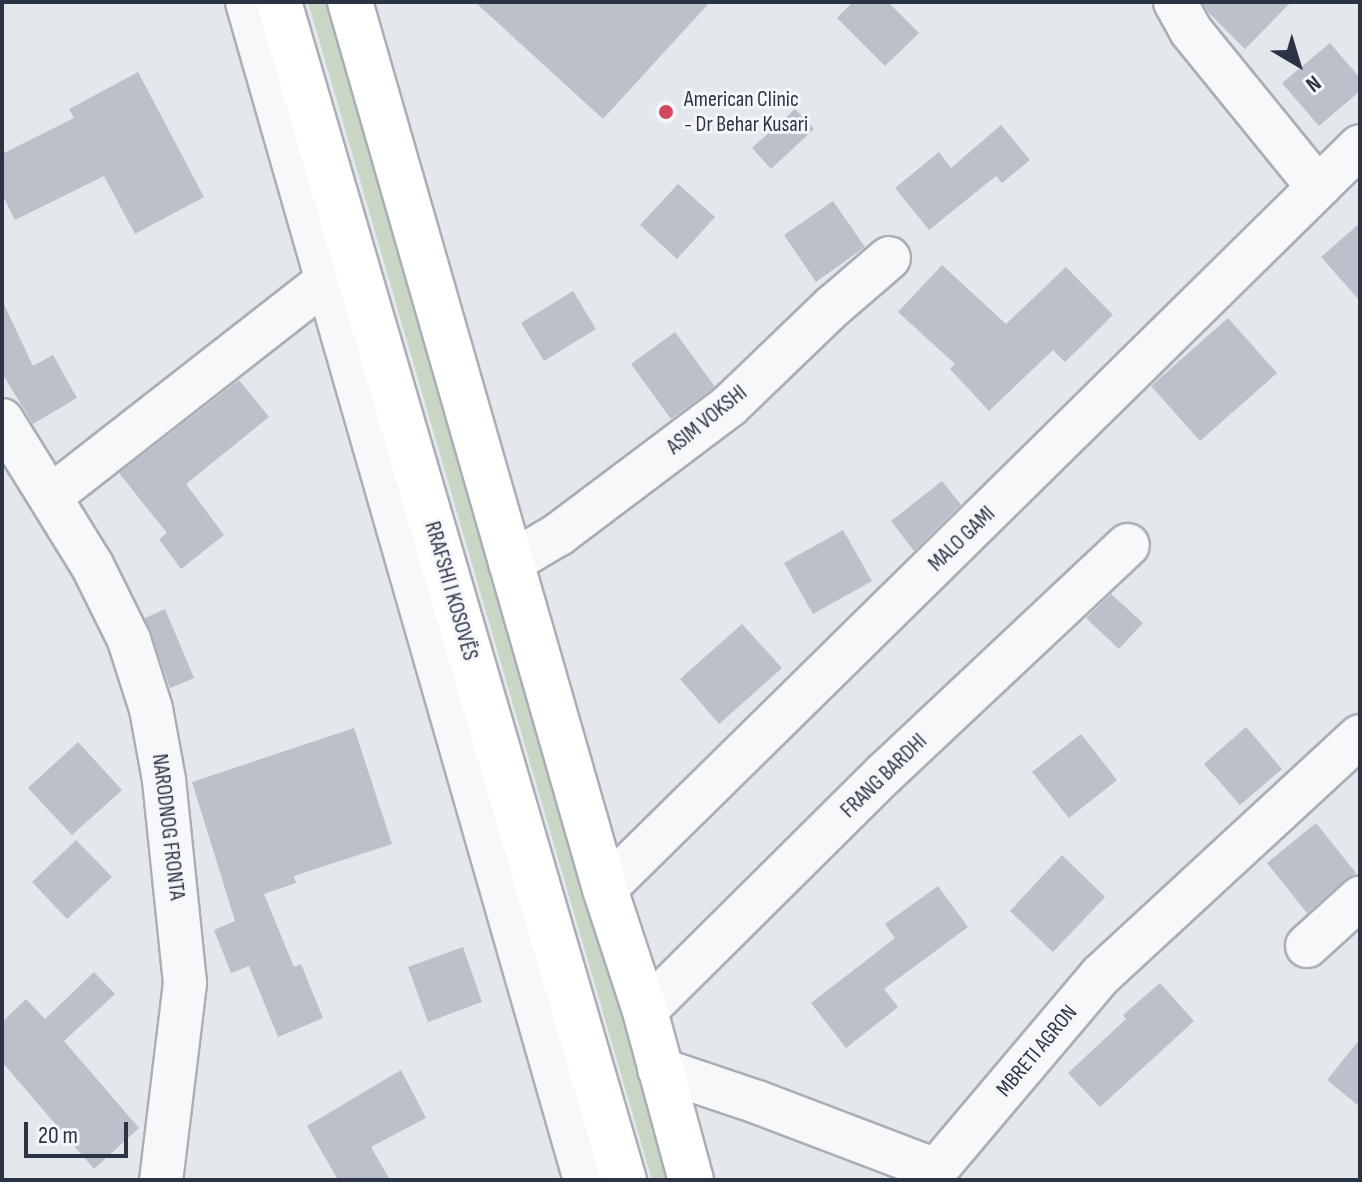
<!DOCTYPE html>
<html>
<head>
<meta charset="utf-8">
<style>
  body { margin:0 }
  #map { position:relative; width:1362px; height:1182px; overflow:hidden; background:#e4e7ec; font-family:"Sofia Sans Condensed",sans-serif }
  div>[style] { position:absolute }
  .green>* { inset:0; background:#c9d6c5 }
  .building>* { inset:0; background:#bbc0ca }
  .roads { filter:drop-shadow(2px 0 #a9aeb7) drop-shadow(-2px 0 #a9aeb7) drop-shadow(0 2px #a9aeb7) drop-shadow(0 -2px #a9aeb7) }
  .minor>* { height:42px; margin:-21px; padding:0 21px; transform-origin:21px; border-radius:21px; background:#f7f8fa }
  .highway>* { height:44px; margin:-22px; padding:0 22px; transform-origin:22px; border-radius:22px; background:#fff }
  .dots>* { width:22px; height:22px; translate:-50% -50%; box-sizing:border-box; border:4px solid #f4f6f9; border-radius:50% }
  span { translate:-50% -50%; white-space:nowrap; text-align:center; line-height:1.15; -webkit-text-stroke:6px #f4f6f9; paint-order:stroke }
  .poi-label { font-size:22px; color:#2b3445 }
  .left { translate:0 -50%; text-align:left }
  .street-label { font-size:22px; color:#2b3445 }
  .frame { position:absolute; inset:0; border:4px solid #2b3445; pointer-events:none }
  .north { position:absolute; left:1258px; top:24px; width:80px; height:80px; -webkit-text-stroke:6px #f4f6f9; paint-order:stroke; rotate:142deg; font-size:22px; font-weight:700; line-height:32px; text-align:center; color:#2b3445 }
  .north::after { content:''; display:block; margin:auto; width:28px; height:36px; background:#2b3445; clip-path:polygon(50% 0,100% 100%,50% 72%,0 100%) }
  .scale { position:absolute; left:24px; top:1122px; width:104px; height:36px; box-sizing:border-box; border:4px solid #2b3445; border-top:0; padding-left:10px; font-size:24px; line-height:28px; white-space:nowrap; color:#2b3445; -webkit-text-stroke:6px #f4f6f9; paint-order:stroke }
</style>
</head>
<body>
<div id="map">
  <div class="green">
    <div style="clip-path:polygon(308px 2px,330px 2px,673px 1180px,652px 1180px)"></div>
  </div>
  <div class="building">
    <div style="clip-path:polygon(475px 2px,710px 2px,603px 119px)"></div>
    <div style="clip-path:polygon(853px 2px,888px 2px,919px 33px,885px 66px,837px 18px)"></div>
    <div style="clip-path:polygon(1202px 2px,1291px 2px,1245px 49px,1209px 13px)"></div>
    <div style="clip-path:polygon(1330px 43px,1360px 78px,1360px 91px,1319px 126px,1282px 83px)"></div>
    <div style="clip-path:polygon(138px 72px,204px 197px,135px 234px,104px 176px,15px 220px,2px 194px,2px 154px,74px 118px,69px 109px)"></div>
    <div style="clip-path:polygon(795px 109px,814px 129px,771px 169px,752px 148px)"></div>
    <div style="clip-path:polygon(1001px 125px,1030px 160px,1002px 183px,996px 176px,929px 230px,895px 188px,939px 152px,951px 168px)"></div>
    <div style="clip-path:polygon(678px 184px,715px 217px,677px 259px,640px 225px)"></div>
    <div style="clip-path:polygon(833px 201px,865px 247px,816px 282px,784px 235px)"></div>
    <div style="clip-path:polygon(1360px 223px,1360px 301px,1321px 257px)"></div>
    <div style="clip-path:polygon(942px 265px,1006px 324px,1066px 267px,1113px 315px,1065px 362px,1053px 350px,989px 411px,950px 369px,955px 364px,898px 312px)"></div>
    <div style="clip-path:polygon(573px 291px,596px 329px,544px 361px,521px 323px)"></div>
    <div style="clip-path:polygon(2px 300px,33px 366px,53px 355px,77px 398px,33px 424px,2px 373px)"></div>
    <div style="clip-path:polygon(1228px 318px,1277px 373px,1200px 441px,1151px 386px)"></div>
    <div style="clip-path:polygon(675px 332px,715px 387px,671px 419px,631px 364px)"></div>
    <div style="clip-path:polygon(239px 380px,269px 417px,186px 484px,224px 535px,181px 569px,159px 539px,167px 533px,119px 473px)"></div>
    <div style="clip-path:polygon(942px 481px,961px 505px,914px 551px,891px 521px)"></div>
    <div style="clip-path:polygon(843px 530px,872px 581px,813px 614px,784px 563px)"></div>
    <div style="clip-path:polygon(1111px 594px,1143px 623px,1119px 649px,1086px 618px)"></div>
    <div style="clip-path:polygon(165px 609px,194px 678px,170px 688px,145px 618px)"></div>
    <div style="clip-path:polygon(742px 624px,782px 668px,719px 724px,680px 679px)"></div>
    <div style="clip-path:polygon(1246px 727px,1282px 769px,1240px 805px,1204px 764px)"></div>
    <div style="clip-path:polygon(354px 728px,392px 844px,294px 876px,296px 883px,264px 894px,294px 967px,301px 964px,323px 1018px,278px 1037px,249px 966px,231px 973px,214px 930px,235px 921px,192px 782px)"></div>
    <div style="clip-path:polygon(1081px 734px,1117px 780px,1069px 818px,1032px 772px)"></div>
    <div style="clip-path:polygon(78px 742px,122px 790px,72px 835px,28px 788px)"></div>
    <div style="clip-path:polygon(1316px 823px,1356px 873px,1307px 913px,1267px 863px)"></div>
    <div style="clip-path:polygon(76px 840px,112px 877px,67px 919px,32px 882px)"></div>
    <div style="clip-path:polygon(1062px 855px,1105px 897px,1053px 952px,1010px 911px)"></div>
    <div style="clip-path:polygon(938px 886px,968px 927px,884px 989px,898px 1007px,846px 1048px,811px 1003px,895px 938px,885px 924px)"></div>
    <div style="clip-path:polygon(463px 947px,482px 1002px,428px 1022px,408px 967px)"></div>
    <div style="clip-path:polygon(94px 972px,115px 994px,64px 1041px,139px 1128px,94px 1169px,2px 1062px,2px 1022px,26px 999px,45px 1019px)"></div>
    <div style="clip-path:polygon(1160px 983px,1194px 1021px,1100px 1107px,1068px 1073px,1126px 1019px,1123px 1015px)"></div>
    <div style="clip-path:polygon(1360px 1039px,1360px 1107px,1327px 1080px)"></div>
    <div style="clip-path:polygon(401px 1070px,426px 1118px,371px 1147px,390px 1180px,338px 1180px,307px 1126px)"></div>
  </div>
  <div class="roads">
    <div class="minor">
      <div style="left:247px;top:2px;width:1226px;rotate:73.99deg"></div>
      <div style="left:1175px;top:2px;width:33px;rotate:61deg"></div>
      <div style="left:1191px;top:31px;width:200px;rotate:50.9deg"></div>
      <div style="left:2px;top:420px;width:171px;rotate:58.2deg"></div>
      <div style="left:92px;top:565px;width:84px;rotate:63.7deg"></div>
      <div style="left:129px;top:640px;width:72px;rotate:72.3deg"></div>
      <div style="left:151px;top:709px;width:72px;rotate:79.6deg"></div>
      <div style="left:164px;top:780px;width:204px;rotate:84.1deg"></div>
      <div style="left:185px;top:983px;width:198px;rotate:96.9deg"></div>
      <div style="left:51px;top:496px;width:353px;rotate:-38deg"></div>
      <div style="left:510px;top:563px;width:57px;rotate:-30.6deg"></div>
      <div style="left:559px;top:534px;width:213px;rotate:-37deg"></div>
      <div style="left:729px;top:406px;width:143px;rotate:-43.9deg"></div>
      <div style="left:832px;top:307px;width:75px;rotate:-40.7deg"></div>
      <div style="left:605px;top:889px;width:1059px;rotate:-44.54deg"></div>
      <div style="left:1307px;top:946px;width:72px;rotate:-42.2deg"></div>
      <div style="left:645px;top:1011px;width:338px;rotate:-44.8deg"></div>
      <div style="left:885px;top:773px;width:333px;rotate:-43.2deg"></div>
      <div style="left:659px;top:1069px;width:103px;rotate:18.6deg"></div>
      <div style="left:757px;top:1102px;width:191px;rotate:20.8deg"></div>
      <div style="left:936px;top:1170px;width:255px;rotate:-49.8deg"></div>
      <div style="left:1101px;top:975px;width:352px;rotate:-42.7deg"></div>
    </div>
    <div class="highway">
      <div style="left:279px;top:2px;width:1227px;rotate:73.68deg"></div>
      <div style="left:350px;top:2px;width:923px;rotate:73.96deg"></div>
      <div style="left:605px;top:889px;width:128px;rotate:71.8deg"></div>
      <div style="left:645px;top:1011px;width:175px;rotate:74.8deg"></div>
    </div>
  </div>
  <div class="dots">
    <div style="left:666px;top:112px;background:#d1495b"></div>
  </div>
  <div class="poi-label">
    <span class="left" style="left:684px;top:112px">American Clinic<br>- Dr Behar Kusari</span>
  </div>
  <div class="street-label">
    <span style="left:707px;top:420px;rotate:-39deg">ASIM VOKSHI</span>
    <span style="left:962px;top:539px;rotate:-44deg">MALO GAMI</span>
    <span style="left:451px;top:591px;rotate:74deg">RRAFSHI I KOSOVËS</span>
    <span style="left:884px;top:776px;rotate:-44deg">FRANG BARDHI</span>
    <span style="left:168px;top:827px;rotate:83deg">NARODNOG FRONTA</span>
    <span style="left:1037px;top:1051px;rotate:-50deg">MBRETI AGRON</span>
  </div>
  <div class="frame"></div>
  <div class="north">N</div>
  <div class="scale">20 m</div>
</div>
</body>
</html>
